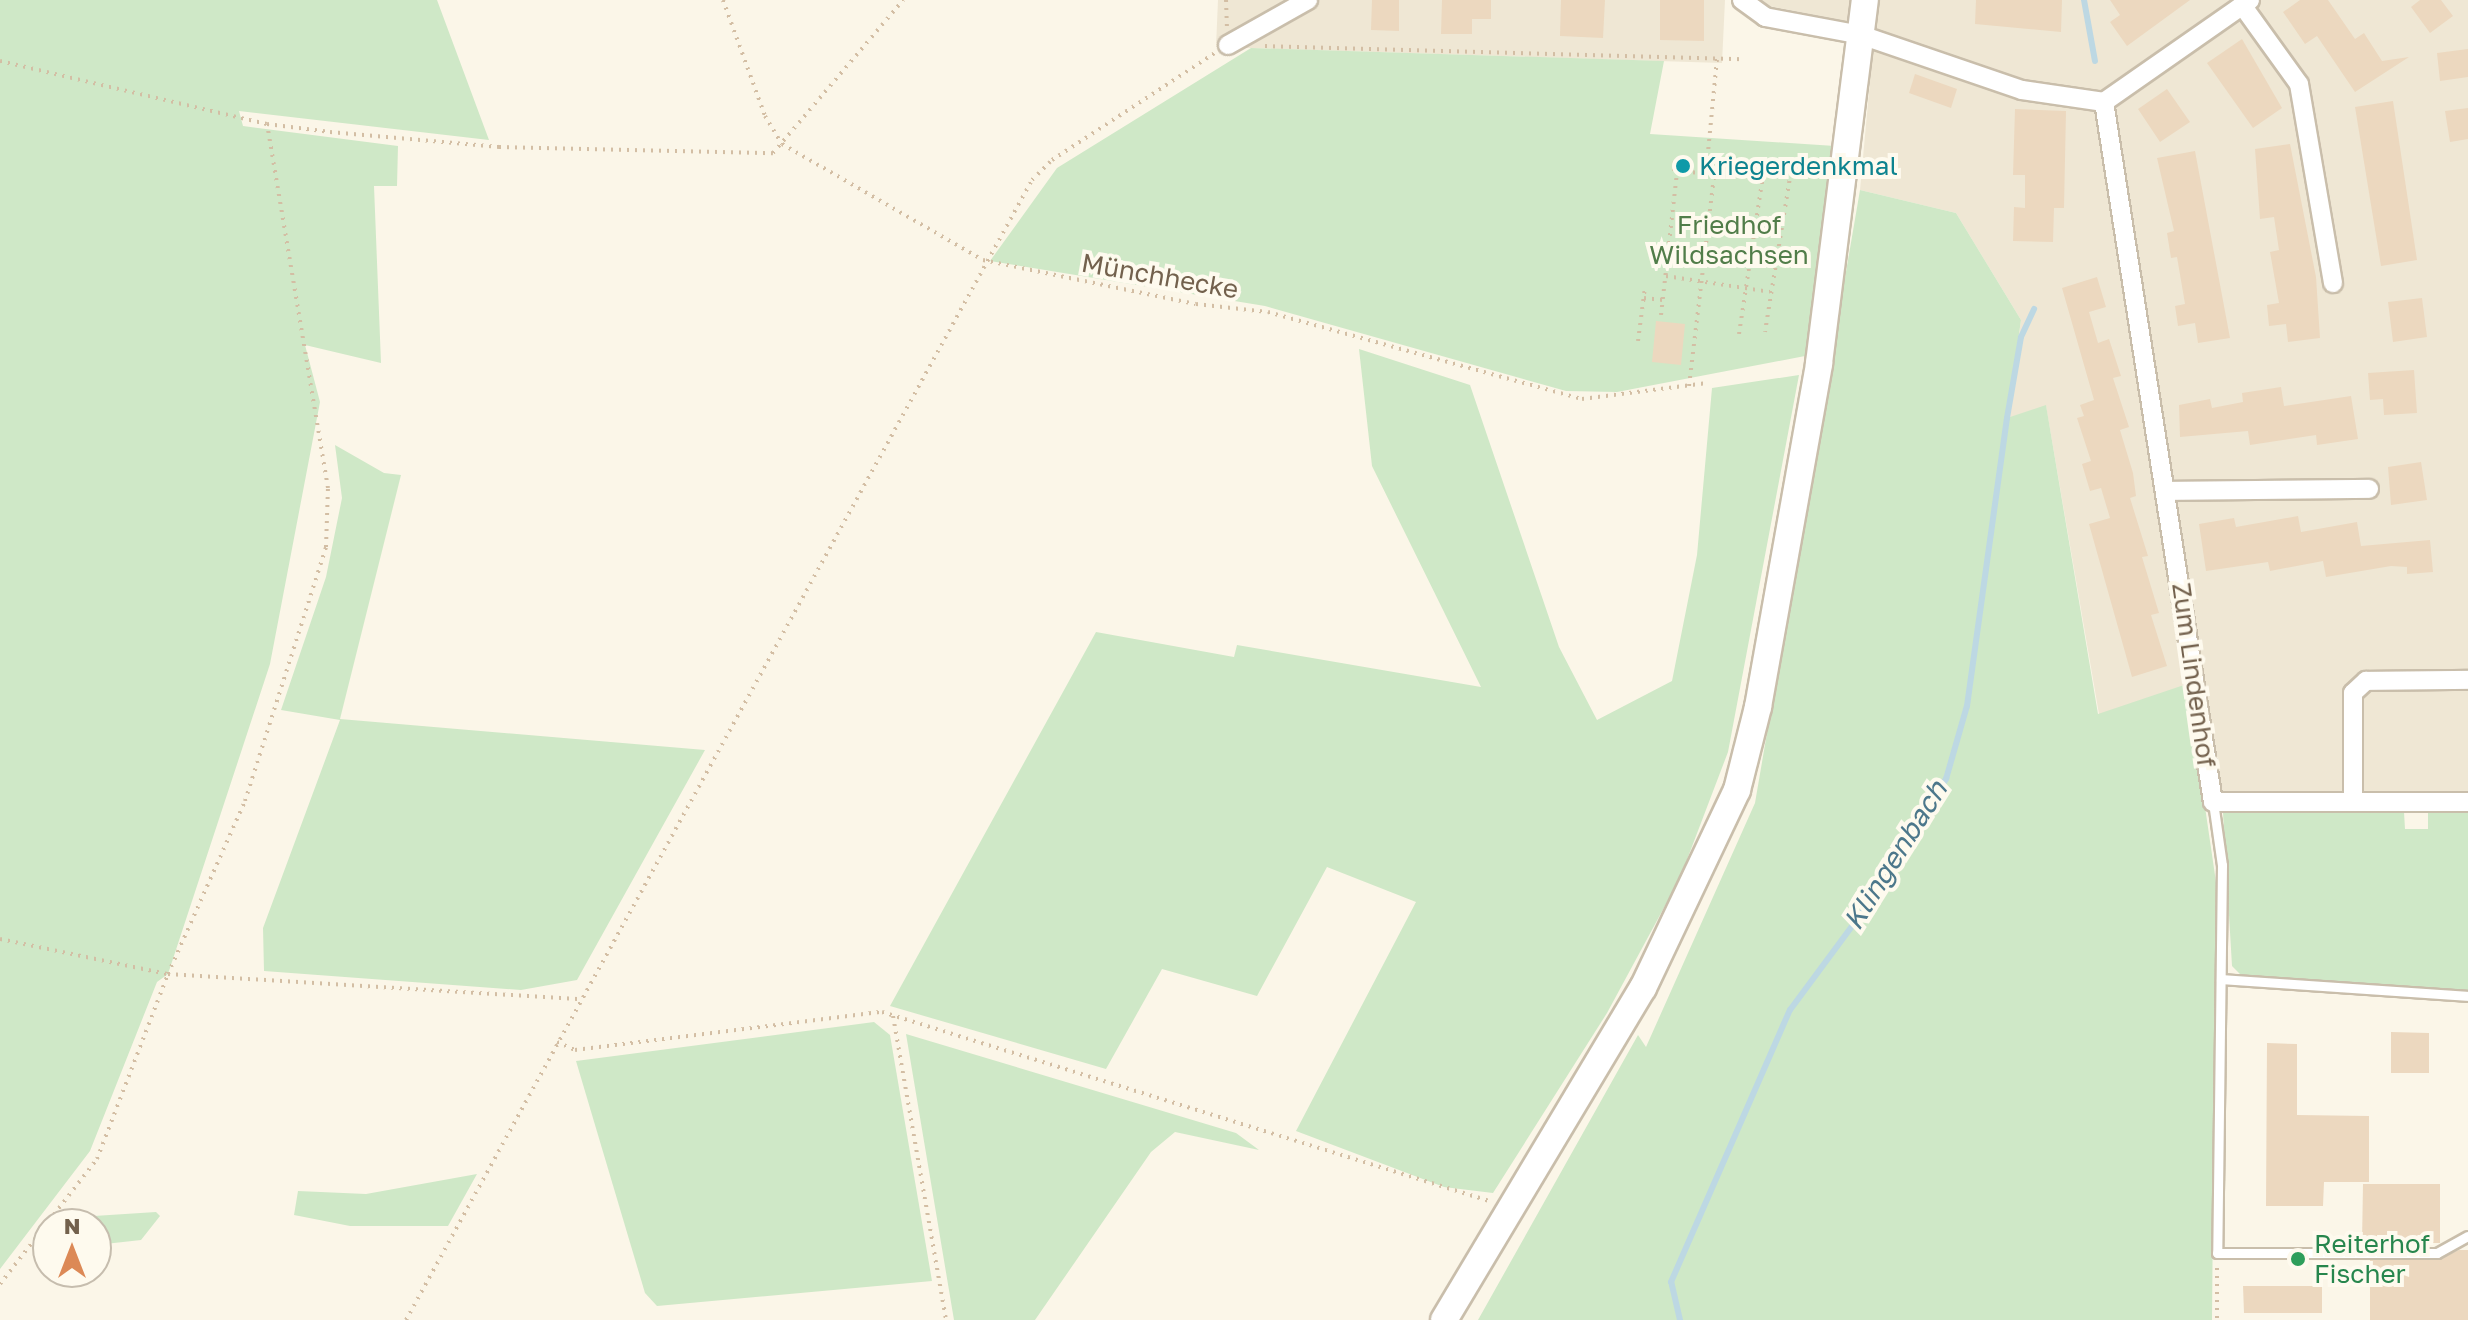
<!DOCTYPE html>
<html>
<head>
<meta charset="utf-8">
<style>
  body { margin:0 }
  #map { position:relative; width:2468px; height:1320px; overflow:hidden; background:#fbf6e8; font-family:"Golos Text",sans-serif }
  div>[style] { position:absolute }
  .residential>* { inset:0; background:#efe7d4 }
  .green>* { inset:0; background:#cfe8c7 }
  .stream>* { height:6px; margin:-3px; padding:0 3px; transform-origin:3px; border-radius:3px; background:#bdd8e3 }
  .building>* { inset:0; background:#ecd8bf }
  .path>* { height:4px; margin-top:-2px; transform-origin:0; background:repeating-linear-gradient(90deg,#d3bea4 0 2px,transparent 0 8px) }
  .roads { filter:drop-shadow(2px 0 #c9beab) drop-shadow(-2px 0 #c9beab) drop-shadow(0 2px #c9beab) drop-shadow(0 -2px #c9beab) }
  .lane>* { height:9px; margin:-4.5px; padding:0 4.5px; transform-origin:4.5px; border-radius:4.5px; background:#fff }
  .street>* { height:18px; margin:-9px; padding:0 9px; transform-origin:9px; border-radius:9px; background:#fff }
  .secondary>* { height:26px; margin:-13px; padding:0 13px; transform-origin:13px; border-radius:13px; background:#fff }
  .dots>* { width:22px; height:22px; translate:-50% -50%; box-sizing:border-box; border:4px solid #fefaee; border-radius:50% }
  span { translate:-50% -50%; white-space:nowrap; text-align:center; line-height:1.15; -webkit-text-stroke:8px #fefaee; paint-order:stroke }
  .culture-label { font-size:26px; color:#0d838f }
  .left { translate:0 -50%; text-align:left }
  .park-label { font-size:26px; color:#517d49 }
  .street-label { font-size:26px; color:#73614d }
  .leisure-label { font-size:26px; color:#27864d }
  .water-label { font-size:28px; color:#4c778b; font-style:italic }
  .north { position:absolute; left:32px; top:1208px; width:80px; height:80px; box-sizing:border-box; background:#fefaee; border:2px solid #c6bdae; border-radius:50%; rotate:0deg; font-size:22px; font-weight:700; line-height:32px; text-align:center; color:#73614d }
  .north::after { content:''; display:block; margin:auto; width:28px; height:36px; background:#dc8956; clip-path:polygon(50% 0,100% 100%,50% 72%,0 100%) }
</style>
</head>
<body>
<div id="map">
  <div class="residential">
    <div style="clip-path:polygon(1218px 0,1725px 0,1722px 63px,1216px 47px)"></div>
    <div style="clip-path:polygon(1739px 0,2468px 0,2468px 802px,2213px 802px,2099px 714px,2046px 406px,2008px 418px,2021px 320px,1956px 213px,1860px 190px,1875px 27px)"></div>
  </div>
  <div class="green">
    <div style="clip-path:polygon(0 0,437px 0,489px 140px,239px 111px,243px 126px,398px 146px,397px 186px,374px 186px,381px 363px,305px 345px,320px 402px,270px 664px,168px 974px,157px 982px,90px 1151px,0 1269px)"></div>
    <div style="clip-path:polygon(1251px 48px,1664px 61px,1650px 134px,1835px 146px,1805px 356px,1617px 392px,1566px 391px,1265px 306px,990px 261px,1057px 168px)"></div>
    <div style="clip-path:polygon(1860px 190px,1956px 213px,2021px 320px,2007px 418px,2046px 405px,2098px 714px,2187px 684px,2216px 882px,2212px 1320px,1478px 1320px,1638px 1035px,1646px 1047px,1755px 803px)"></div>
    <div style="clip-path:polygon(1359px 349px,1470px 385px,1559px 647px,1597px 720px,1672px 681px,1697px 555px,1712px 388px,1799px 375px,1728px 752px,1680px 878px,1607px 1013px,1493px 1193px,1444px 1187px,1296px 1131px,1416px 902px,1327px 867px,1257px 996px,1162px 969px,1106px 1069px,890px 1006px,1096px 632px,1234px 657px,1237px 645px,1481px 687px,1372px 466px)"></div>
    <div style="clip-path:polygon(335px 445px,384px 473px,401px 475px,340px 719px,705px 750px,577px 980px,521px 990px,264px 971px,263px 928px,340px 720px,281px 710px,326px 577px,342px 498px)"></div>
    <div style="clip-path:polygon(2428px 811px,2468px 811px,2468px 990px,2245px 979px,2232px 966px,2223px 813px,2404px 812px,2405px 829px,2428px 829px)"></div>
    <div style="clip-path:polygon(874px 1022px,890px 1035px,932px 1281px,657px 1306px,645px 1293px,576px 1061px)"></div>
    <div style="clip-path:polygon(906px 1034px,1236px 1133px,1259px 1150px,1175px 1132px,1151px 1152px,1035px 1320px,954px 1320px)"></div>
    <div style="clip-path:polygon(477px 1174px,448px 1226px,350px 1226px,294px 1215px,298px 1191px,366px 1194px)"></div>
    <div style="clip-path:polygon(156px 1212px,160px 1216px,141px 1240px,96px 1245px,96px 1224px,58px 1224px,63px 1218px)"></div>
  </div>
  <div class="stream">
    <div style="left:2084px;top:0;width:62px;rotate:79.8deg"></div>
    <div style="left:1680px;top:1320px;width:39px;rotate:-103deg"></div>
    <div style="left:1671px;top:1282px;width:297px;rotate:-66.4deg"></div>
    <div style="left:1790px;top:1010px;width:139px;rotate:-53.5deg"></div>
    <div style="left:1873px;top:898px;width:140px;rotate:-58.5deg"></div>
    <div style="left:1946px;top:779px;width:76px;rotate:-74deg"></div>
    <div style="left:1967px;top:706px;width:291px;rotate:-82.1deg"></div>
    <div style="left:2007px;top:418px;width:82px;rotate:-80.2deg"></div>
    <div style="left:2021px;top:337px;width:31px;rotate:-65deg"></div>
  </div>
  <div class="building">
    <div style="clip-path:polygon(1372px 0,1399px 0,1399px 31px,1371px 30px)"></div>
    <div style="clip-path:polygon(1442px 0,1491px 0,1491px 19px,1472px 19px,1472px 34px,1441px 34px)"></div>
    <div style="clip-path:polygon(1561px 0,1605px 0,1603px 38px,1560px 36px)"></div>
    <div style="clip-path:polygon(1660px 0,1704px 0,1704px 41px,1660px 40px)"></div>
    <div style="clip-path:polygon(1976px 0,2062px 0,2061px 32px,1975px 24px)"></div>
    <div style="clip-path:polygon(2110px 0,2190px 0,2127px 46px,2110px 22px,2120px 15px)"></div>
    <div style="clip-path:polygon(2300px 0,2328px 0,2355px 39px,2364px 33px,2382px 61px,2409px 57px,2355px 92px,2317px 36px,2305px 44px,2283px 12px)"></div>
    <div style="clip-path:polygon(2420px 0,2441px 0,2453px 16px,2430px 33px,2411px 7px)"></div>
    <div style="clip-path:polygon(2242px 39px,2282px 108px,2253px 128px,2207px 63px)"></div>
    <div style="clip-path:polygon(2468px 49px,2468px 77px,2440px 81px,2437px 53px)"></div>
    <div style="clip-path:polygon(1915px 74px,1957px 89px,1951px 108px,1909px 93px)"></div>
    <div style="clip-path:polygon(2167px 89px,2190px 122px,2160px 142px,2138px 109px)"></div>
    <div style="clip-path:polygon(2393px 101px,2417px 260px,2381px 266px,2355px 107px)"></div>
    <div style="clip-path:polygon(2468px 108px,2468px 139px,2450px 142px,2445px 111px)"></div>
    <div style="clip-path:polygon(2015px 109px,2066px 111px,2064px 208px,2054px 208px,2053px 242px,2013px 241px,2014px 207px,2025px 208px,2025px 175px,2013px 175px)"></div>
    <div style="clip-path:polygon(2290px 144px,2316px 277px,2320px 338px,2288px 342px,2286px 324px,2269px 326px,2267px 305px,2279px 303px,2270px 252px,2279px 250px,2274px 217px,2260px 219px,2255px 149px)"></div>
    <div style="clip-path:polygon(2195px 151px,2230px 338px,2198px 343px,2195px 323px,2178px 326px,2175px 306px,2185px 304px,2177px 257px,2171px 258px,2167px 233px,2174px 231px,2157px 158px)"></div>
    <div style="clip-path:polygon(2097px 277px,2106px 307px,2089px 312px,2098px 343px,2109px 339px,2121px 376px,2113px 378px,2129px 427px,2120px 430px,2133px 473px,2136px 496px,2130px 498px,2148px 556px,2142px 557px,2159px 613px,2151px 615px,2167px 666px,2132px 677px,2089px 524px,2110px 518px,2101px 488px,2090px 491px,2082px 464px,2091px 461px,2077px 418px,2084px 416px,2080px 405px,2094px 400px,2062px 288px)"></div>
    <div style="clip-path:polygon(2422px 298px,2427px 337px,2393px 342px,2388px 302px)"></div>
    <div style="clip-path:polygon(1656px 321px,1685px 324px,1681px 365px,1652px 362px)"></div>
    <div style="clip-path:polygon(2414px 370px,2417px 413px,2384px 415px,2383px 399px,2370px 400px,2368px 373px)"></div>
    <div style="clip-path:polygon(2281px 387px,2284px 406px,2351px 396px,2358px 439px,2317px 445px,2316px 435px,2250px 445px,2248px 431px,2180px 437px,2179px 405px,2210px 399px,2212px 408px,2243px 402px,2242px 393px)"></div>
    <div style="clip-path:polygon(2421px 462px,2427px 500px,2391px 505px,2388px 467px)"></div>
    <div style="clip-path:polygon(2298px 516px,2301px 532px,2357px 522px,2361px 546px,2430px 540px,2433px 572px,2407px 574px,2407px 567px,2391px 566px,2326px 577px,2323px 561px,2270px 571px,2268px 562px,2206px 571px,2199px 524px,2234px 518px,2236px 527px)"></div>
    <div style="clip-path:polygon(2391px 1032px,2429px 1033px,2429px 1073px,2391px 1073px)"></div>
    <div style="clip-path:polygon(2267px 1043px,2297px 1044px,2297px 1115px,2369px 1116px,2369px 1182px,2324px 1182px,2323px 1206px,2266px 1206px)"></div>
    <div style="clip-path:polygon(2363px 1184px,2440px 1184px,2440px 1243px,2362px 1243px)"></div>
    <div style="clip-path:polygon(2459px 1250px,2468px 1250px,2468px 1320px,2370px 1320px,2370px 1260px,2437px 1260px)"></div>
    <div style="clip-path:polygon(2243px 1286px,2322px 1286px,2322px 1313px,2244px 1313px)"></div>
  </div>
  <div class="path">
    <div style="left:723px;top:0;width:123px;rotate:70.1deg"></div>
    <div style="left:765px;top:116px;width:33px;rotate:59deg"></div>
    <div style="left:782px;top:144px;width:232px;rotate:30deg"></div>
    <div style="left:983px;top:260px;width:217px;rotate:11.7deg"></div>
    <div style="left:1196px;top:304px;width:72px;rotate:6.3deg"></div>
    <div style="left:1268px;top:312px;width:326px;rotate:15.5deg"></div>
    <div style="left:1582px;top:399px;width:126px;rotate:-7.3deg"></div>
    <div style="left:1226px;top:0;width:27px;rotate:88deg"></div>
    <div style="left:1265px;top:46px;width:478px;rotate:1.6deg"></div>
    <div style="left:0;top:61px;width:274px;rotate:13.3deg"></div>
    <div style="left:267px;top:124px;width:64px;rotate:7.2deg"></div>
    <div style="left:330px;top:132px;width:170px;rotate:5.1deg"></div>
    <div style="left:499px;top:147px;width:274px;rotate:1.3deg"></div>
    <div style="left:773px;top:153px;width:201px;rotate:-49.6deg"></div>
    <div style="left:1685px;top:172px;width:11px;rotate:-175deg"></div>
    <div style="left:1674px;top:171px;width:11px;rotate:-85deg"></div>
    <div style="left:1675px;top:160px;width:11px;rotate:5deg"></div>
    <div style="left:1686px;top:161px;width:11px;rotate:95deg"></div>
    <div style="left:1685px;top:172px;width:21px;rotate:3deg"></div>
    <div style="left:1666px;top:276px;width:105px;rotate:8.7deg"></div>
    <div style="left:1644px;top:298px;width:19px;rotate:6deg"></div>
    <div style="left:1661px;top:315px;width:144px;rotate:-83.6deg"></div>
    <div style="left:1739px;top:334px;width:174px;rotate:-81.4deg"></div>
    <div style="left:1765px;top:162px;width:27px;rotate:6deg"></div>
    <div style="left:1792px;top:165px;width:169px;rotate:99.2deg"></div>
    <div style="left:1638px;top:341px;width:54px;rotate:-82.6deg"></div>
    <div style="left:1689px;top:386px;width:212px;rotate:-83.2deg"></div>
    <div style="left:1714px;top:175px;width:8px;rotate:-166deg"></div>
    <div style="left:1706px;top:173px;width:116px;rotate:-84.5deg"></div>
    <div style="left:0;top:939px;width:172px;rotate:11.8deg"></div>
    <div style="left:168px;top:974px;width:414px;rotate:3.5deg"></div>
    <div style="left:893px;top:1016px;width:309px;rotate:80.1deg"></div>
    <div style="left:557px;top:1042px;width:20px;rotate:24deg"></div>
    <div style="left:575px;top:1050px;width:309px;rotate:-7.1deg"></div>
    <div style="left:882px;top:1012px;width:636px;rotate:17.29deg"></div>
    <div style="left:2217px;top:1268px;width:52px;rotate:90deg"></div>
    <div style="left:0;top:1284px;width:158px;rotate:-52.2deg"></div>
    <div style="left:97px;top:1159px;width:198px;rotate:-69deg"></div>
    <div style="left:168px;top:974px;width:189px;rotate:-66deg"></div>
    <div style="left:245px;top:801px;width:267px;rotate:-72.3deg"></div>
    <div style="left:326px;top:547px;width:59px;rotate:-88.1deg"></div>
    <div style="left:328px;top:488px;width:369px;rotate:-99.5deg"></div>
    <div style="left:406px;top:1320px;width:1301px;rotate:-61.23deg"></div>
    <div style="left:1032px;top:180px;width:28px;rotate:-45deg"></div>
    <div style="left:1052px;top:160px;width:195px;rotate:-33.3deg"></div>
  </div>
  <div class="roads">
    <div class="lane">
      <div style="left:2213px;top:802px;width:64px;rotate:81.9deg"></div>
      <div style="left:2222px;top:865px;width:388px;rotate:90.7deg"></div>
      <div style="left:2217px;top:1253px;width:220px"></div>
      <div style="left:2437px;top:1253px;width:35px;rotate:-29deg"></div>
      <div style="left:2221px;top:979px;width:248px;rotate:3.9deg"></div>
    </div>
    <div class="street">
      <div style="left:1742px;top:0;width:29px;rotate:36deg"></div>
      <div style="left:1765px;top:17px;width:98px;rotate:10.6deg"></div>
      <div style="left:1861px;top:35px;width:170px;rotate:18.9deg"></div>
      <div style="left:2022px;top:90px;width:83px;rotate:8.3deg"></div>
      <div style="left:2104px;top:102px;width:178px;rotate:-34.9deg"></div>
      <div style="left:2242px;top:5px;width:97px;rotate:54.2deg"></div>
      <div style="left:2299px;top:84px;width:202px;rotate:80.3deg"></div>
      <div style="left:1228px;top:45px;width:92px;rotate:-29.4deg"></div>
      <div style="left:2104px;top:102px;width:708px;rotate:81.15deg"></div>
      <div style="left:2213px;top:802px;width:255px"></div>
      <div style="left:2167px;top:491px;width:202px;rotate:-0.6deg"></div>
      <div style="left:2353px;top:802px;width:109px;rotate:-90deg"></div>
      <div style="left:2353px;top:693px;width:18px;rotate:-43deg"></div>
      <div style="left:2366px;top:681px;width:102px;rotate:-0.6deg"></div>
    </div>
    <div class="secondary">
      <div style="left:1444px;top:1320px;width:387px;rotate:-59.1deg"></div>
      <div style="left:1643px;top:988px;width:219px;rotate:-64.6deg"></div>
      <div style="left:1737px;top:790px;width:86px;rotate:-75.8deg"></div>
      <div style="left:1758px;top:707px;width:349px;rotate:-79.9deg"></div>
      <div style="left:1819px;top:363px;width:366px;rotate:-82.8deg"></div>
    </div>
  </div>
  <div class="dots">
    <div style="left:1683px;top:166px;background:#0f9aa8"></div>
    <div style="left:2298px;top:1259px;background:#2e9e5b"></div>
  </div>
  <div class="culture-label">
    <span class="left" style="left:1699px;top:166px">Kriegerdenkmal</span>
  </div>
  <div class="park-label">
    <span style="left:1729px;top:240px">Friedhof<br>Wildsachsen</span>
  </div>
  <div class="street-label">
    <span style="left:1160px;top:276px;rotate:10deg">Münchhecke</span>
    <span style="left:2194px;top:675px;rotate:82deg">Zum Lindenhof</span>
  </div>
  <div class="leisure-label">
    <span class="left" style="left:2314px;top:1259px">Reiterhof<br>Fischer</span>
  </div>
  <div class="water-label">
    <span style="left:1895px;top:855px;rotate:-58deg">Klingenbach</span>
  </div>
  <div class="north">N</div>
</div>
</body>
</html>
